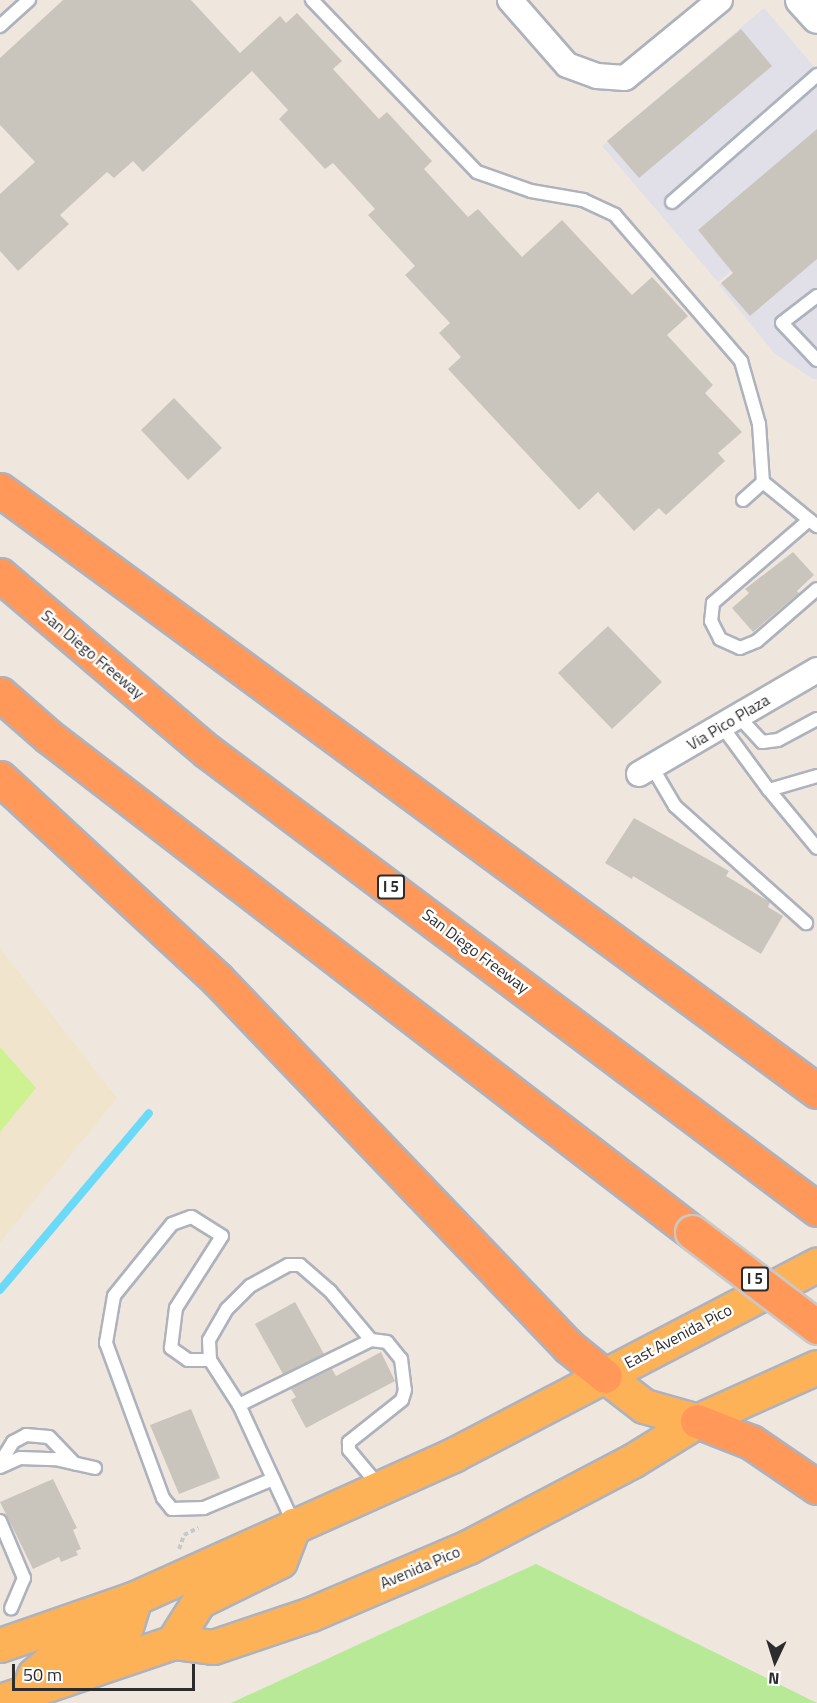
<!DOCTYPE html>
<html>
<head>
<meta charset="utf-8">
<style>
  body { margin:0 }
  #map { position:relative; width:817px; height:1703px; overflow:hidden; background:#efe7de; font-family:"Titillium Web",sans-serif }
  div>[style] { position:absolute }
  .industrial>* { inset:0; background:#e1dfe7 }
  .education>* { inset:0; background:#f1e4cd }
  .green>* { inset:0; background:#b7e997 }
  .pitch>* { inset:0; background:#cef192 }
  .stream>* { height:8px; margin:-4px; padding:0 4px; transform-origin:4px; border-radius:4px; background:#6adaf8 }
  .building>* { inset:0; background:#cac5bc }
  .path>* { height:4px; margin-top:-2px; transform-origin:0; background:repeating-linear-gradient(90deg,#c8c8c8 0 4.5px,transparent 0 7.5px) }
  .roads { filter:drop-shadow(2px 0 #aeb2bd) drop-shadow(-2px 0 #aeb2bd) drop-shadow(0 2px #aeb2bd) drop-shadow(0 -2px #aeb2bd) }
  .service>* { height:12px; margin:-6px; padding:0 6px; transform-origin:6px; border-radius:6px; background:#fff }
  .minor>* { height:24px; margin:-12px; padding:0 12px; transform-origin:12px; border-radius:12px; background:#fff }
  .tertiary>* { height:30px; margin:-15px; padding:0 15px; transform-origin:15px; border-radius:15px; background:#fff }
  .trunk>* { height:33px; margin:-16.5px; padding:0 16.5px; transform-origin:16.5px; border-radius:16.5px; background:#feb258 }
  .motorway>* { height:33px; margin:-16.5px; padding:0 16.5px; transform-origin:16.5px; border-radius:16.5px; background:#ff9859 }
  .bridges { filter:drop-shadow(2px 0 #c8c8c8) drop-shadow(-2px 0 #c8c8c8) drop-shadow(0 2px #c8c8c8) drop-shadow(0 -2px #c8c8c8) }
  .motorway-bridge>* { height:33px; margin:-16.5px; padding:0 16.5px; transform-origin:16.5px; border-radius:16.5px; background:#ff9859 }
  span { translate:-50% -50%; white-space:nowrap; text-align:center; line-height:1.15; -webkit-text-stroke:5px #fff; paint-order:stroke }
  .shield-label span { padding:2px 4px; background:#fff; border:2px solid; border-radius:4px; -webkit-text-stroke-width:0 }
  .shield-label { font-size:15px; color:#2c2c2c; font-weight:700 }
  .street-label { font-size:16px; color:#2c2c2c }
  .north { position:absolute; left:745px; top:1631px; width:60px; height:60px; -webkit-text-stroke:4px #fff; paint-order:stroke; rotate:184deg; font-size:16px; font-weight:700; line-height:24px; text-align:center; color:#2c2c2c }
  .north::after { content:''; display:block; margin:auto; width:21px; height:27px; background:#2c2c2c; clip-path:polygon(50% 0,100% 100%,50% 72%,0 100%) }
  .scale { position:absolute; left:12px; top:1664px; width:183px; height:27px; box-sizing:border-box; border:3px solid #2c2c2c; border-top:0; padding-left:8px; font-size:18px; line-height:21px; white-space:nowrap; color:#2c2c2c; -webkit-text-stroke:4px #fff; paint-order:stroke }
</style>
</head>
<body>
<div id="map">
  <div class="industrial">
    <div style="clip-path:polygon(764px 8px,817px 70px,817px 198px,718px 282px,602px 146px)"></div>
    <div style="clip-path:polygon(817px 201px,817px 379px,813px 379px,774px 353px,719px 285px)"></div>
  </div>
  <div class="education">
    <div style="clip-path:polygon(0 948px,117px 1098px,0 1243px)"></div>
  </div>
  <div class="green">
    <div style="clip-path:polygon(536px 1564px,817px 1703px,231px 1703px,392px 1629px)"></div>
  </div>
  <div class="pitch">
    <div style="clip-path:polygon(0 1047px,36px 1088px,0 1132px)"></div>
  </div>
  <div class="stream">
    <div style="left:0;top:1290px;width:231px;rotate:-49.9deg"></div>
  </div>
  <div class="building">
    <div style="clip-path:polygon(63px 0,191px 0,240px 53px,280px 16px,286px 23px,297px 13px,342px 61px,333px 69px,379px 119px,387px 112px,432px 161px,424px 169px,468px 217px,478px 209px,522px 257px,562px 220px,632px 295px,652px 277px,688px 316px,667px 335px,713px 385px,705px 393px,742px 432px,718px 453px,725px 461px,666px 515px,659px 508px,634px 531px,598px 492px,579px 510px,448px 369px,461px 357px,439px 333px,450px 323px,405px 275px,415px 266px,368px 215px,375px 209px,333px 163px,325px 169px,279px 119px,288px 110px,252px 71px,143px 172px,133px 161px,114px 178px,107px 172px,60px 215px,69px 224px,18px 271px,0 251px,0 194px,35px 162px,0 125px,0 58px)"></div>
    <div style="clip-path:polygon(741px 29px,772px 66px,639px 178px,607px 141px)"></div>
    <div style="clip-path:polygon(817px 129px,817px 259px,750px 316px,721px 283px,733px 273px,698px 230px)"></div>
    <div style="clip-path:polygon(174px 398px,222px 448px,188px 480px,141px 430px)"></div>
    <div style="clip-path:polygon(793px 552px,814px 575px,797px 591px,799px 593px,753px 632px,732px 608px,749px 593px,745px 589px)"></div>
    <div style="clip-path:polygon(608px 626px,662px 682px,612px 729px,558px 673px)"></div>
    <div style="clip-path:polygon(634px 818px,729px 871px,726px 876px,770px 902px,768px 907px,783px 916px,761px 954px,633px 876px,632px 879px,605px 863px)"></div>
    <div style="clip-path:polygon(295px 1302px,324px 1354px,283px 1374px,255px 1324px)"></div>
    <div style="clip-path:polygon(381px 1352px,395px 1381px,306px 1428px,291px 1400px,296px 1397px,291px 1389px,332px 1369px,336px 1376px)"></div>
    <div style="clip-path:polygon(191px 1409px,220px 1478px,179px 1494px,150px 1425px)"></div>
    <div style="clip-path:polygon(53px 1479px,77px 1528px,73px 1530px,81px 1549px,76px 1551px,78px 1555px,61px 1562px,59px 1557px,33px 1569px,0 1502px)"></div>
  </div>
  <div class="path">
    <div style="left:179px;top:1549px;width:15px;rotate:-70deg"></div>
    <div style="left:184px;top:1535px;width:16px;rotate:-27deg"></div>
  </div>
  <div class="roads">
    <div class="service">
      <div style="left:312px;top:0;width:238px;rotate:46.2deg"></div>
      <div style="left:477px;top:172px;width:57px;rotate:19.4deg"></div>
      <div style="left:531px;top:191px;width:53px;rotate:9.8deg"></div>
      <div style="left:583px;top:200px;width:35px;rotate:25deg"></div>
      <div style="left:615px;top:215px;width:193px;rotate:49.2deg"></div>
      <div style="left:741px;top:361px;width:66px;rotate:74.1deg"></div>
      <div style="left:759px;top:424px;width:58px;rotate:86.1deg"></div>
      <div style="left:0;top:26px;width:39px;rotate:-42deg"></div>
      <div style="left:672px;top:202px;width:193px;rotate:-41.2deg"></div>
      <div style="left:817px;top:296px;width:44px;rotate:142.4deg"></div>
      <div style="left:782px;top:323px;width:51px;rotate:46.6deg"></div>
      <div style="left:743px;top:500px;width:27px;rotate:-42deg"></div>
      <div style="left:763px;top:482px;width:70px;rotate:39.2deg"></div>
      <div style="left:809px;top:520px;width:127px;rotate:139.2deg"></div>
      <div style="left:713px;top:603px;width:18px;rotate:96deg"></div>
      <div style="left:711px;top:621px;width:20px;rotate:63deg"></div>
      <div style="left:720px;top:639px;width:22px;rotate:24deg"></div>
      <div style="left:740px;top:648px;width:18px;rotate:-22deg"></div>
      <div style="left:757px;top:641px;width:79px;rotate:-40.9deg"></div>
      <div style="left:737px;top:715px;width:37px;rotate:47deg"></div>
      <div style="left:762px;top:742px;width:16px;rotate:-7deg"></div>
      <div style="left:778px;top:740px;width:44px;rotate:-28.3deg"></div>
      <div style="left:721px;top:725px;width:81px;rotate:53.6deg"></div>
      <div style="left:769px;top:790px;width:50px;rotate:-16.3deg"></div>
      <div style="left:652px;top:767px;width:45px;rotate:59.5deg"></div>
      <div style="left:675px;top:806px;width:176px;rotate:41.8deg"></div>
      <div style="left:769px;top:790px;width:75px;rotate:50.4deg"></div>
      <div style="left:210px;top:1360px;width:22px;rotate:180deg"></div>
      <div style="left:188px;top:1360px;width:21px;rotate:-145deg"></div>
      <div style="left:171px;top:1348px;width:40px;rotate:-82.9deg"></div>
      <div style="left:176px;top:1308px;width:85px;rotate:-57.4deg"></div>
      <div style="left:222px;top:1236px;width:36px;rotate:-148deg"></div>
      <div style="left:191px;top:1217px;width:20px;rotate:160deg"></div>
      <div style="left:172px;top:1224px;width:92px;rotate:128.9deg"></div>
      <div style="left:114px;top:1296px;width:48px;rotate:99.7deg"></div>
      <div style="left:106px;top:1343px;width:165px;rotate:69.8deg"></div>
      <div style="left:163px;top:1498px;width:14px;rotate:51deg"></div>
      <div style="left:172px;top:1509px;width:32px;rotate:-2deg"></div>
      <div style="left:204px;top:1508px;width:75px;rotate:-22.8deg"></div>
      <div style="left:239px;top:1405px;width:147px;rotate:-26.2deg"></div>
      <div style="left:371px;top:1340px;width:16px;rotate:7deg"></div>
      <div style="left:387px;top:1342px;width:22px;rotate:51deg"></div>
      <div style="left:401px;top:1359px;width:31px;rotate:83deg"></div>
      <div style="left:405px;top:1390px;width:10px;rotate:107deg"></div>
      <div style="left:402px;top:1400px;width:68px;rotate:141.6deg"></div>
      <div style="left:349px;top:1442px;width:8px;rotate:90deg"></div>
      <div style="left:349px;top:1450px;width:47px;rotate:50.2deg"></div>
      <div style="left:0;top:1463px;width:25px;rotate:-58deg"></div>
      <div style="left:13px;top:1442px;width:15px;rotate:-28deg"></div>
      <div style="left:26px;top:1435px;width:23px;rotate:5deg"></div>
      <div style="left:49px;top:1437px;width:37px;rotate:46deg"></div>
      <div style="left:0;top:1467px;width:22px;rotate:-24deg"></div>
      <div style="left:20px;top:1458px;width:35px;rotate:2deg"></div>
      <div style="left:55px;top:1459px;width:41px;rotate:12.7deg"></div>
      <div style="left:0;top:1521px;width:62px;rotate:67.2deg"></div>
      <div style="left:24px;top:1578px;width:33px;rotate:113deg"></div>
      <div style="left:294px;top:1524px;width:131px;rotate:-114.8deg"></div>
      <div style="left:239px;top:1405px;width:54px;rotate:-122.8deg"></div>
      <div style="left:210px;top:1360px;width:20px;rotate:-93deg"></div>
      <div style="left:209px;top:1340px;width:36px;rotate:-60deg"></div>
      <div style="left:227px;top:1309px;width:33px;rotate:-45deg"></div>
      <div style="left:250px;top:1286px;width:43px;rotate:-28.9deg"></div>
      <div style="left:288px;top:1265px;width:12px"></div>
      <div style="left:300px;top:1265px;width:40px;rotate:41deg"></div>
      <div style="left:330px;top:1291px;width:64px;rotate:50.1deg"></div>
    </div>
    <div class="minor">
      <div style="left:510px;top:0;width:86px;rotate:48.8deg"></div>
      <div style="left:567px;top:65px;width:32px;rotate:20deg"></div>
      <div style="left:597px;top:76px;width:28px;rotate:4deg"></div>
      <div style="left:625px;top:78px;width:123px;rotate:-39.4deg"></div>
      <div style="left:639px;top:774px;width:206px;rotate:-30.3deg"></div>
    </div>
    <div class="tertiary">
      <div style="left:801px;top:0;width:24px;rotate:48deg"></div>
    </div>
    <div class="trunk">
      <div style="left:605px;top:1376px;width:49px;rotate:37.6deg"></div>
      <div style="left:644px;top:1406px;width:55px;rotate:15.8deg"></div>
      <div style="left:173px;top:1642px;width:49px;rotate:-57.6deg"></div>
      <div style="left:199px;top:1601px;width:90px;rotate:-26.3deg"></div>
      <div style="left:280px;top:1561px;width:39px;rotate:-69deg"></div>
      <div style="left:0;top:1645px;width:143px;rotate:-19.2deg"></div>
      <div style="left:135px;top:1598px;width:349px;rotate:-24.2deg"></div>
      <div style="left:453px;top:1455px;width:411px;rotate:-27.6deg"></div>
      <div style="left:27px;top:1695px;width:21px;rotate:-71deg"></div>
      <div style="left:34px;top:1675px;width:35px;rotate:-41deg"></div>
      <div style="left:60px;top:1652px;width:52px;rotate:-17.7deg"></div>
      <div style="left:110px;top:1636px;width:18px;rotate:-29deg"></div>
      <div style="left:126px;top:1627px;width:30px;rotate:-73deg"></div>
      <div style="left:0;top:1701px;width:183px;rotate:-18.8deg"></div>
      <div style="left:173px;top:1642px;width:40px;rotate:7.1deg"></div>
      <div style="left:213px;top:1647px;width:103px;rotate:-18.6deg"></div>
      <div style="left:311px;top:1614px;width:171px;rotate:-23.1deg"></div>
      <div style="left:468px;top:1547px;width:185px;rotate:-27.7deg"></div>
      <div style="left:632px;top:1461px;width:76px;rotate:-31.6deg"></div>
      <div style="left:697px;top:1421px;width:132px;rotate:-24.2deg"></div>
    </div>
    <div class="motorway">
      <div style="left:0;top:490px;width:1014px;rotate:36.34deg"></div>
      <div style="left:0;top:575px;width:272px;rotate:40.4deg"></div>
      <div style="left:207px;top:751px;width:763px;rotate:36.9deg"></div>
      <div style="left:0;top:694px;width:64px;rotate:41.2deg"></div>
      <div style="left:48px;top:736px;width:813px;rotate:37.6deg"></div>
      <div style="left:0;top:778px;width:296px;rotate:42.8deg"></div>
      <div style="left:217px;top:979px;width:509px;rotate:46.27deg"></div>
      <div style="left:569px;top:1347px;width:46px;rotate:38.9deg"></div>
      <div style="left:697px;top:1421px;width:58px;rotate:21.3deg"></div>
      <div style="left:751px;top:1442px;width:80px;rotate:34.3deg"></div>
    </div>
  </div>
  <div class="bridges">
    <div class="motorway-bridge">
      <div style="left:692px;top:1232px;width:157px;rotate:37.2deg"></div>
    </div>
  </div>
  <div class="shield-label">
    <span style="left:391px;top:887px">I 5</span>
    <span style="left:755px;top:1279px">I 5</span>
  </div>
  <div class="street-label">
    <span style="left:93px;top:654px;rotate:40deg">San Diego Freeway</span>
    <span style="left:728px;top:722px;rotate:-31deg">Via Pico Plaza</span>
    <span style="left:476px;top:951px;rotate:37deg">San Diego Freeway</span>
    <span style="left:678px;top:1336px;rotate:-28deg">East Avenida Pico</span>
    <span style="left:420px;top:1567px;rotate:-23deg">Avenida Pico</span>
  </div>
  <div class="north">N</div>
  <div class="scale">50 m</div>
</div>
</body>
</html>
